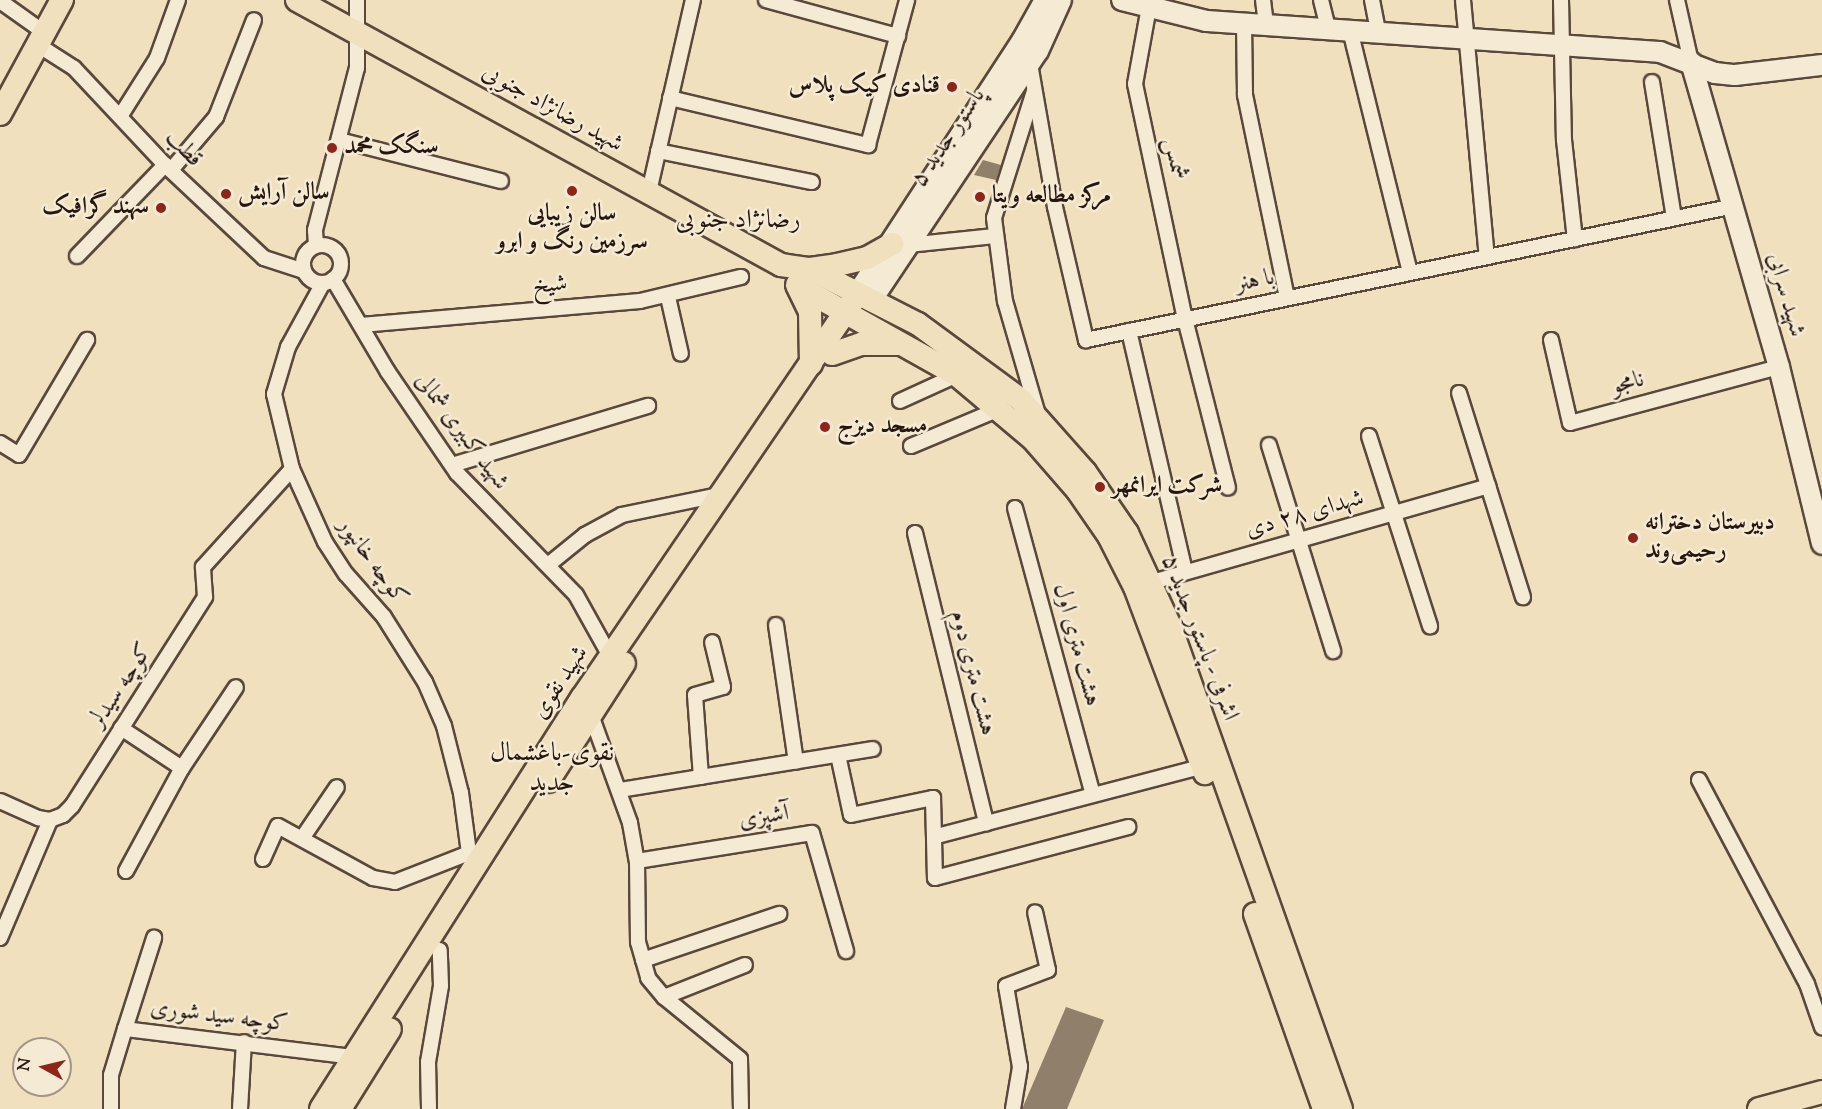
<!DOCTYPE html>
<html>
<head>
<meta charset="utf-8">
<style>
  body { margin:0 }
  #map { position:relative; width:1822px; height:1109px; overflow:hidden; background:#f0e0be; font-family:"Sorts Mill Goudy",Amiri,serif }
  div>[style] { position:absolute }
  .building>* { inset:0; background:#907f6a }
  .roads { filter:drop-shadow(2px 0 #59483c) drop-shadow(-2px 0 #59483c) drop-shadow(0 2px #59483c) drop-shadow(0 -2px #59483c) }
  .street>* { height:14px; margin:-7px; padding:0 7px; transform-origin:7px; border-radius:7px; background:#f5ebd5 }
  .street>.ring { margin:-7px; padding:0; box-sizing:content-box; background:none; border:14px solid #f5ebd5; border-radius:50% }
  .secondary>* { height:20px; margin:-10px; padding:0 10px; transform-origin:10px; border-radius:10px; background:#f5ebd5 }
  .primary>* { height:22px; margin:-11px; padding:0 11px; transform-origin:11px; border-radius:11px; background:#f0e0be }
  .dots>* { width:16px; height:16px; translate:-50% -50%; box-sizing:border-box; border:3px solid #f5ebd5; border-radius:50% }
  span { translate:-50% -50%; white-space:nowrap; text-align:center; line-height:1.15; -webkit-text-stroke:5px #f5ebd5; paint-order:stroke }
  .poi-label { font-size:24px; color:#271610; font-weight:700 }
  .right { translate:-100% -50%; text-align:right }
  .left { translate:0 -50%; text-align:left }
  .street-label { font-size:24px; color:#271610 }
  .neighbourhood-label { font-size:26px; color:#271610 }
  .north { position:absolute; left:12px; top:1037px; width:60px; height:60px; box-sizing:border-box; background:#f5ebd5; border:2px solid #a39686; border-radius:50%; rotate:278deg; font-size:16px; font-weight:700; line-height:24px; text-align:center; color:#271610 }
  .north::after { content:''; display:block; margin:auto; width:21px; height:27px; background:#8f2418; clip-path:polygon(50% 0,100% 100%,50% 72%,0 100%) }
</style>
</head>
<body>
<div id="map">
  <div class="building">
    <div style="clip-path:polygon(983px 160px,1001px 165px,996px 180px,974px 175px)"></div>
    <div style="clip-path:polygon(1066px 1007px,1104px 1020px,1067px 1109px,1022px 1109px)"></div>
  </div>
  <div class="roads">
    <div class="street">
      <div style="left:766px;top:0;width:137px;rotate:15.3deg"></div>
      <div style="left:1263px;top:0;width:24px;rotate:83deg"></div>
      <div style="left:1321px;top:0;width:29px;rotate:76deg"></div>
      <div style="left:1372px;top:0;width:33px;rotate:79deg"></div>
      <div style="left:1463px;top:0;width:258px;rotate:84.7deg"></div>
      <div style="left:1561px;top:0;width:140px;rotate:88.8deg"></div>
      <div style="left:1564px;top:140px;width:100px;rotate:83.7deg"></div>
      <div style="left:1677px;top:0;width:64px;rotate:77.3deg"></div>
      <div style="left:0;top:1px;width:55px;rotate:35.4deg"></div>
      <div style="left:1149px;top:7px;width:78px;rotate:100.3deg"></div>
      <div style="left:1135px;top:84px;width:240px;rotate:78deg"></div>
      <div style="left:1185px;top:319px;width:174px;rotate:75.7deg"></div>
      <div style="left:1244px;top:23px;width:72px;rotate:89.2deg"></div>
      <div style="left:1245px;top:95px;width:207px;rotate:78.3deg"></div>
      <div style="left:1350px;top:30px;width:250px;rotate:76.1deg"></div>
      <div style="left:38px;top:45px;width:43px;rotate:32.6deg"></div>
      <div style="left:74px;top:68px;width:133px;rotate:46.8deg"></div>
      <div style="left:165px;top:165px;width:136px;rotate:43.2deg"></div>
      <div style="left:264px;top:258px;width:42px;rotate:18deg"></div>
      <div style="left:1029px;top:58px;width:151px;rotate:80.1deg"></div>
      <div style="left:1055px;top:207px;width:137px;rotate:76.9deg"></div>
      <div style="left:1086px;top:340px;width:662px;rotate:-11.68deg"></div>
      <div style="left:1652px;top:82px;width:138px;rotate:80.8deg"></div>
      <div style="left:1034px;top:91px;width:133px;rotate:107.5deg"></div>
      <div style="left:994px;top:218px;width:84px;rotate:82.5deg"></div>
      <div style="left:1005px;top:301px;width:115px;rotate:73.8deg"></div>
      <div style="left:670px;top:98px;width:204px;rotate:13.4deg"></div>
      <div style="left:868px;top:145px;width:150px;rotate:-74.9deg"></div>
      <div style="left:121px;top:115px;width:67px;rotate:-57.7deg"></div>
      <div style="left:157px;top:58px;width:62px;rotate:-70.1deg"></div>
      <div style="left:339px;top:140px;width:167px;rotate:14.2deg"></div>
      <div style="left:658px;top:151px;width:157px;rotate:11.4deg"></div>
      <div style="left:171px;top:170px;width:70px;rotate:-49.7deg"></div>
      <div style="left:216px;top:117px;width:104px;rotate:-68.6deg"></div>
      <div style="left:651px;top:183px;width:188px;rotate:-77.1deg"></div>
      <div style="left:316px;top:245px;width:15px;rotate:-94deg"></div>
      <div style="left:315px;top:230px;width:167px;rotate:-75.5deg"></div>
      <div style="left:357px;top:68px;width:68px;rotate:-90deg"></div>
      <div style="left:908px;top:245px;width:87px;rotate:-5.9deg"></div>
      <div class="ring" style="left:303px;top:245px;width:24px;height:24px"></div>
      <div style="left:77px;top:256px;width:127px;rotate:-46deg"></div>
      <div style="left:333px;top:279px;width:108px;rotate:59.4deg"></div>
      <div style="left:388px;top:372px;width:122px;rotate:55.7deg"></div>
      <div style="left:457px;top:473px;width:170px;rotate:45.7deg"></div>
      <div style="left:576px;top:595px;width:70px;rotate:60.9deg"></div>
      <div style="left:323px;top:283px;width:73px;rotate:118.7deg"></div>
      <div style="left:288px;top:347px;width:49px;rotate:106.6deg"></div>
      <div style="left:274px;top:394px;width:77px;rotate:76.5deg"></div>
      <div style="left:292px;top:469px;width:80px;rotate:65.7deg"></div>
      <div style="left:325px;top:542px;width:38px;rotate:57deg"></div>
      <div style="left:346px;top:574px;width:57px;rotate:48.5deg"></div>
      <div style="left:384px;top:617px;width:77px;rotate:57.8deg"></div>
      <div style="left:425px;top:682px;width:48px;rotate:66.6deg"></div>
      <div style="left:444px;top:726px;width:69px;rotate:75.8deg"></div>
      <div style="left:461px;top:793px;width:61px;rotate:82.4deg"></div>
      <div style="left:469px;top:853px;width:17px;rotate:69deg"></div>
      <div style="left:668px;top:297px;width:58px;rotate:77.2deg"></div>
      <div style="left:361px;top:325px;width:280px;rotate:-4.9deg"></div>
      <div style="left:640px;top:301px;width:104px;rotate:-13.4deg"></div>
      <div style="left:1129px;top:331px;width:247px;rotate:76.9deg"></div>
      <div style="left:1551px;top:340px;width:85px;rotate:77.1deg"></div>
      <div style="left:1570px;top:423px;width:216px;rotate:-15deg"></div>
      <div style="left:1459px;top:393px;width:214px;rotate:72.6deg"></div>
      <div style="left:900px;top:401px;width:63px;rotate:-24.5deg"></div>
      <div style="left:1369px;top:436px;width:200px;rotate:72.2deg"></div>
      <div style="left:0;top:443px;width:22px;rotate:32deg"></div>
      <div style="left:19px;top:455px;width:134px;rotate:-59.4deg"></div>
      <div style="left:1269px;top:445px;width:216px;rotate:72.7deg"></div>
      <div style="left:911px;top:446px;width:95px;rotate:-22.8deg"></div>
      <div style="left:452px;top:465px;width:205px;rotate:-16.8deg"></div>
      <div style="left:1015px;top:508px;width:297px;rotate:74.8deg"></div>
      <div style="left:915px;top:533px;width:299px;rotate:76.2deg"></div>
      <div style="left:548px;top:565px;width:48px;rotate:-39deg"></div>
      <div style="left:585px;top:535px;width:42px;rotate:-28.4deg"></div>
      <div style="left:622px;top:515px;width:99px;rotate:-11.7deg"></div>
      <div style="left:1145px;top:584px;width:357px;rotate:-15.9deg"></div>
      <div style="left:776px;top:625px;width:138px;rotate:81.7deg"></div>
      <div style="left:591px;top:715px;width:115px;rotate:70.1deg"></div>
      <div style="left:630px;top:823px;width:39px;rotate:80deg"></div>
      <div style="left:637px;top:861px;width:81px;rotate:89.3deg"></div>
      <div style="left:638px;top:942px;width:37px;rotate:74deg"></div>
      <div style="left:648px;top:978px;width:25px;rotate:50deg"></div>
      <div style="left:664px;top:997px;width:98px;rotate:39.2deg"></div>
      <div style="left:740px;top:1059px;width:50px;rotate:88.9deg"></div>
      <div style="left:121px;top:728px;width:73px;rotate:33.3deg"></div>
      <div style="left:838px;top:755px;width:61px;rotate:77.8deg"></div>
      <div style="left:851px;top:815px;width:84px;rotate:-11.7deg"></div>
      <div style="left:933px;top:798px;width:80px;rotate:88.6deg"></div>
      <div style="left:935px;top:878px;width:200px;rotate:-14.8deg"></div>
      <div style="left:701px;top:777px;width:82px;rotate:-94.2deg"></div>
      <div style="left:695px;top:695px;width:29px;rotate:-16deg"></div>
      <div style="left:723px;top:687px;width:46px;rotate:-103.7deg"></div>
      <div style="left:1699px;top:780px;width:231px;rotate:62.1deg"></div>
      <div style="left:1807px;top:984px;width:46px;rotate:70.8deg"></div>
      <div style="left:620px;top:790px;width:256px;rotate:-9.2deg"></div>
      <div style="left:0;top:801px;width:42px;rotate:24.1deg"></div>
      <div style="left:38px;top:818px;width:12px;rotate:9deg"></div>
      <div style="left:937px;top:836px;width:279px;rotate:-14.7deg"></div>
      <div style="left:303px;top:837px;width:60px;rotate:-55.8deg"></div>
      <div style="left:263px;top:859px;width:36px;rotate:-66deg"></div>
      <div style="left:278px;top:826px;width:108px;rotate:28.7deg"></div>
      <div style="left:373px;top:878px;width:22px;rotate:10deg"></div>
      <div style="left:395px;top:882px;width:79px;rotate:-21.4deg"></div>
      <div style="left:637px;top:861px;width:177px;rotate:-9.1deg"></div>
      <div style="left:812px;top:833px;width:123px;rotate:73.9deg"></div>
      <div style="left:126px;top:871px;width:117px;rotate:-61.5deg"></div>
      <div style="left:182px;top:768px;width:97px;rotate:-56.3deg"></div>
      <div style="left:0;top:938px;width:128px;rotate:-67deg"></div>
      <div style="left:50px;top:820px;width:14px;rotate:-21deg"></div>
      <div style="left:63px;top:815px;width:13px;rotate:-45deg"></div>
      <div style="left:72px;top:806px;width:248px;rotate:-57.5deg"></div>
      <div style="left:205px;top:597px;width:30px;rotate:-94deg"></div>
      <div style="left:203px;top:567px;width:132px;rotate:-47.8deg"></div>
      <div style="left:643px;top:960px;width:144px;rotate:-18.7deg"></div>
      <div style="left:664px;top:997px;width:87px;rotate:-21.6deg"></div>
      <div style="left:125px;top:1029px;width:96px;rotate:-72.3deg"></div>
      <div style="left:111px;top:1109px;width:34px;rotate:-90deg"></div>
      <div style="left:111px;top:1075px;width:48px;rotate:-73.1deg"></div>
      <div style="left:125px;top:1029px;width:230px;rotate:7deg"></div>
      <div style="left:240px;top:1109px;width:67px;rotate:-86.6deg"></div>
      <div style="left:429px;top:1109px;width:47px;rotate:-91.2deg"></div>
      <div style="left:428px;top:1062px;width:77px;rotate:-80.3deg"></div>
      <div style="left:441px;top:986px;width:36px;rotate:-92deg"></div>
      <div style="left:1013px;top:1109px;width:43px;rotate:-80.5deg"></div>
      <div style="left:1020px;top:1067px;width:82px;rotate:-99.8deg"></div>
      <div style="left:1006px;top:986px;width:45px;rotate:-20.9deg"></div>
      <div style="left:1048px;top:970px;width:59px;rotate:-102.6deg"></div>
    </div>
    <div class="secondary">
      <div style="left:1122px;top:0;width:87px;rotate:14deg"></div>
      <div style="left:1206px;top:21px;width:455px;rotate:3.9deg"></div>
      <div style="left:1660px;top:52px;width:59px;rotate:20.9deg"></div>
      <div style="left:1715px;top:73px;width:20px;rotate:6deg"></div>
      <div style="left:1735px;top:75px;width:88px;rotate:-6.6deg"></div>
      <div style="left:1691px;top:62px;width:317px;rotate:73.9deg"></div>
      <div style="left:1779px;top:367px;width:182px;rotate:76.3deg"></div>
      <div style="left:857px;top:294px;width:302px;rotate:-56.9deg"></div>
      <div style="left:1022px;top:41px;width:47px;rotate:-60.7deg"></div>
      <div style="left:871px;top:301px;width:301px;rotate:-56.3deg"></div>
      <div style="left:1038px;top:51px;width:56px;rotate:-65.7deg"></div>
    </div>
    <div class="primary">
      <div style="left:297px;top:0;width:552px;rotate:28.7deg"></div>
      <div style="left:781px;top:265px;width:29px;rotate:8deg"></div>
      <div style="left:810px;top:269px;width:27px;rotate:-8deg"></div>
      <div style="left:837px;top:265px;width:31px;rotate:-13deg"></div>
      <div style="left:867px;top:258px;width:29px;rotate:-29deg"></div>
      <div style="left:0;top:114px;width:130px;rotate:-61.5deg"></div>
      <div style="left:810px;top:269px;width:121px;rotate:27deg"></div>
      <div style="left:918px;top:324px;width:128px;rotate:36.4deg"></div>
      <div style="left:1021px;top:400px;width:96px;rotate:48.4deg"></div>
      <div style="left:1085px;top:472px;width:74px;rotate:55.5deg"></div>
      <div style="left:1127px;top:533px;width:102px;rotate:65.2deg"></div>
      <div style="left:1170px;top:626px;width:512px;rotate:70.5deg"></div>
      <div style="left:797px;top:285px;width:30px;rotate:64deg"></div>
      <div style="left:810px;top:312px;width:52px;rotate:88.9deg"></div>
      <div style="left:798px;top:286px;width:182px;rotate:29.2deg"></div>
      <div style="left:957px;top:375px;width:99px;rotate:40.1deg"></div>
      <div style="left:1033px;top:439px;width:69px;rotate:49.1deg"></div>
      <div style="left:1078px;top:491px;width:55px;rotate:55.4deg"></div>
      <div style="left:1109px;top:536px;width:57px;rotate:63deg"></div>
      <div style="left:1135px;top:587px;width:199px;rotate:69.4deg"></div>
      <div style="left:832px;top:354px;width:31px;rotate:-19deg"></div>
      <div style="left:861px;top:344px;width:37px"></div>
      <div style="left:548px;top:781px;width:140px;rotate:-57.2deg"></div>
      <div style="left:1255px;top:914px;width:207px;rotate:70.5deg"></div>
      <div style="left:321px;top:1109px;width:487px;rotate:-57.6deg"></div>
      <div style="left:582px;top:698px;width:482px;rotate:-55.7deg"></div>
      <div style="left:340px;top:1109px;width:94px;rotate:-58deg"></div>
      <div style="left:1759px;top:1109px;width:65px;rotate:-15.1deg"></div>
    </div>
  </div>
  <div class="dots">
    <div style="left:952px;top:87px;background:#8f2418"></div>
    <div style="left:332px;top:148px;background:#8f2418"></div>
    <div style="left:572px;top:191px;background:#8f2418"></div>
    <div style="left:226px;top:194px;background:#8f2418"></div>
    <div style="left:980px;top:197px;background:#8f2418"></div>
    <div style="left:161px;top:208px;background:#8f2418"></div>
    <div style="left:825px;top:427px;background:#8f2418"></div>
    <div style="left:1100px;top:487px;background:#8f2418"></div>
    <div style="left:1633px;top:538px;background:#8f2418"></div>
  </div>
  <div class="poi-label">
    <span class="right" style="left:940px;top:87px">قنادی کیک پلاس</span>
    <span class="left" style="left:344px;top:148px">سنگک محمد</span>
    <span class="left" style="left:238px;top:194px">سالن آرایش</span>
    <span class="left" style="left:992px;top:197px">مرکز مطالعه ویتا</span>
    <span class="right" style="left:149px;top:208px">سهند گرافیک</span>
    <span style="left:572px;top:229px">سالن زیبایی<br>سرزمین رنگ و ابرو</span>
    <span class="left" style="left:837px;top:427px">مسجد دیزج</span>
    <span class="left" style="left:1112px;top:487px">شرکت ایرانمهر</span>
    <span class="left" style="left:1645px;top:538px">دبیرستان دخترانه<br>رحیمی‌وند</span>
  </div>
  <div class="street-label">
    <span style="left:552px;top:109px;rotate:29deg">شهید رضانژاد جنوبی</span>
    <span style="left:949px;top:138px;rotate:-56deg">پاستور جدید ۵</span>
    <span style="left:183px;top:149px;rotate:46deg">قطب</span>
    <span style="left:1174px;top:159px;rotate:78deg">شمس</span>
    <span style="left:1255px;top:282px;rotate:-12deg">با هنر</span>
    <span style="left:550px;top:286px;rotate:-5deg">شیخ</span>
    <span style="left:1785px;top:295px;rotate:74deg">شهید سرابی</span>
    <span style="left:1628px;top:384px;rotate:-15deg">نامجو</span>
    <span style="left:461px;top:432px;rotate:53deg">شهید کبیری شمالی</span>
    <span style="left:1305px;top:515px;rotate:-16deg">شهدای ۲۸ دی</span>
    <span style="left:372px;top:562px;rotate:54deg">کوچه خانپور</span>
    <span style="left:1199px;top:638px;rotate:69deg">اشرفی - پاستور جدید ۵</span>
    <span style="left:1076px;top:645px;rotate:75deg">هشت متری اول</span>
    <span style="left:972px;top:673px;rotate:76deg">هشت متری دوم</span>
    <span style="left:561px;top:683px;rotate:-57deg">شهید نقوی</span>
    <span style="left:122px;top:686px;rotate:-57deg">کوچه سیدلر</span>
    <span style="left:764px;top:818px;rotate:-9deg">آشپزی</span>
    <span style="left:219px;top:1017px;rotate:7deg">کوچه سید شوری</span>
  </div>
  <div class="neighbourhood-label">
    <span style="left:738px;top:221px">رضانژاد جنوبی</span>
    <span style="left:552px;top:769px">نقوی-باغشمال<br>جدید</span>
  </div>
  <div class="north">N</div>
</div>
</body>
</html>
